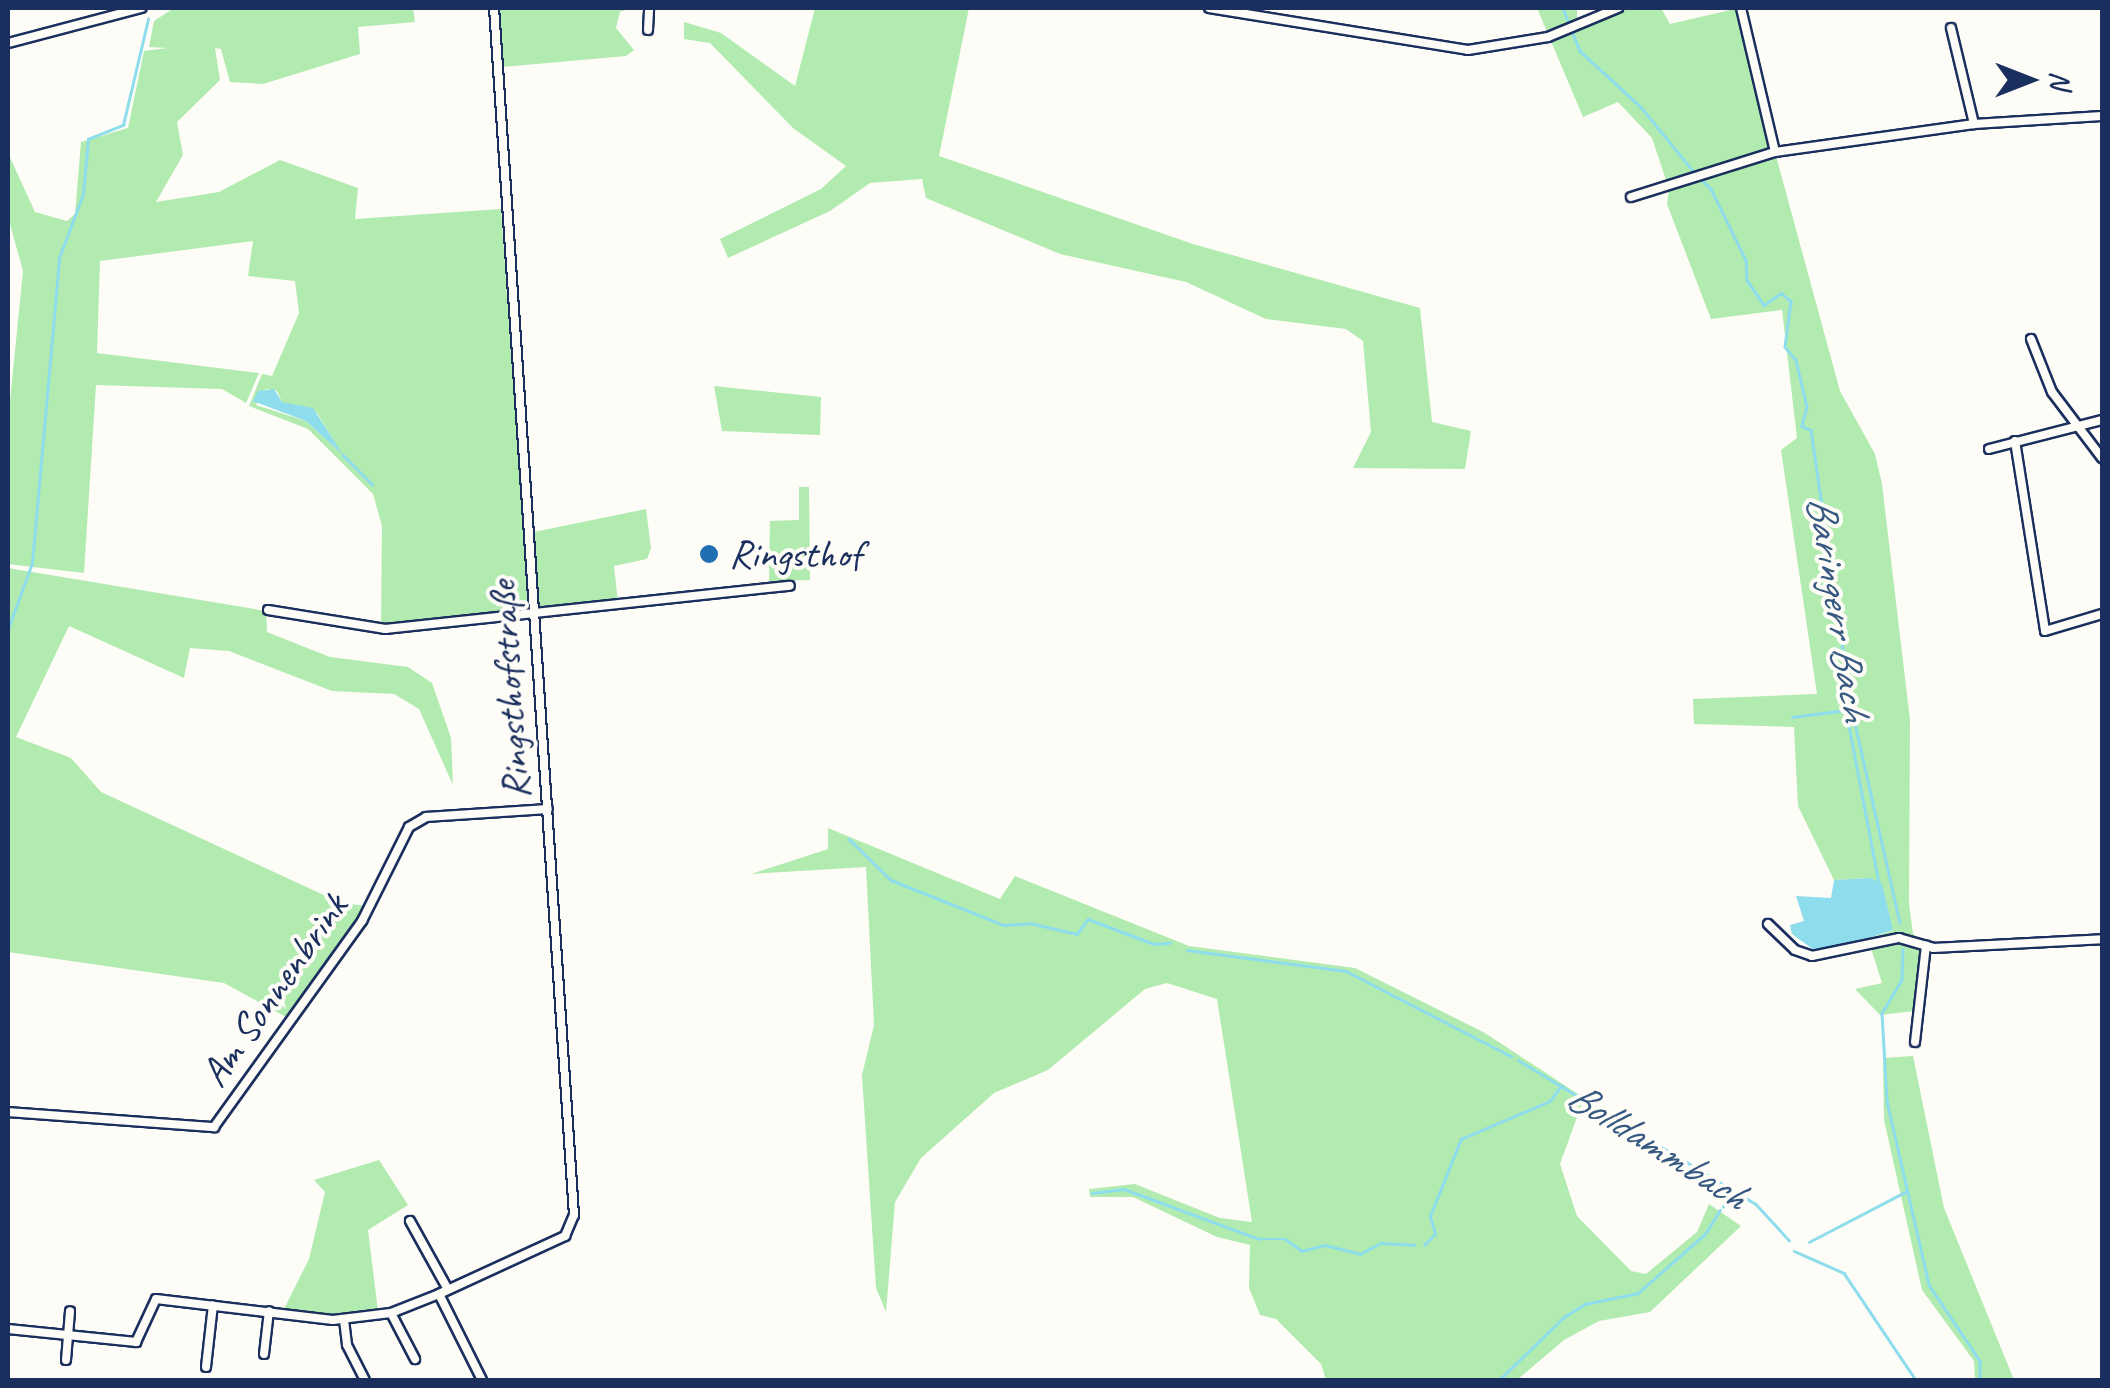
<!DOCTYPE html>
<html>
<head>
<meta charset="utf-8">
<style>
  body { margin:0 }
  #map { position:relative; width:2110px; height:1388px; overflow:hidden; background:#fdfcf7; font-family:Caveat,sans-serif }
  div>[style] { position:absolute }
  .green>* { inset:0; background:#b2ebaf }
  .water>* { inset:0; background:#8eddec }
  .stream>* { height:2.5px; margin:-1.25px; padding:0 1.25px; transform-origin:1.25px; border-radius:1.25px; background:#8eddec }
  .roads { filter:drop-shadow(2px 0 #1b2f5e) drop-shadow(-2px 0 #1b2f5e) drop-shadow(0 2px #1b2f5e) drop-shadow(0 -2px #1b2f5e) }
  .minor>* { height:8px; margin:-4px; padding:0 4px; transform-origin:4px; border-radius:4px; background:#fdfcf7 }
  .dots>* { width:28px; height:28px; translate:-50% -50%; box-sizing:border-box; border:5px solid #fdfcf7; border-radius:50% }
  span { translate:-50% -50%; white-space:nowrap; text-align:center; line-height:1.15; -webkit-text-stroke:8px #fdfcf7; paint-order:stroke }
  .poi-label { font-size:40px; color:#1b2f5e }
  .left { translate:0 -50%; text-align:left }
  .street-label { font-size:40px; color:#1b2f5e }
  .water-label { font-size:42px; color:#385a82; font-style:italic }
  .frame { position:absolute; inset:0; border:10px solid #1b2f5e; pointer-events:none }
  .north { position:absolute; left:1980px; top:30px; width:100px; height:100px; -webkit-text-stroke:8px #fdfcf7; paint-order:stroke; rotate:90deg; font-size:28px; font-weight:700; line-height:40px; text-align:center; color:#1b2f5e }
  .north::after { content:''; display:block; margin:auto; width:35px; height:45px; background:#1b2f5e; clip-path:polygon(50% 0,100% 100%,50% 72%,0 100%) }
</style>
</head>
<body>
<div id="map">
  <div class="green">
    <div style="clip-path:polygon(evenodd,174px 8px,413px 8px,415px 22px,358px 27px,360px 54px,263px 84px,230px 82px,221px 49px,215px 48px,220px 80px,177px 122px,183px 155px,156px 202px,219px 192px,280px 160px,358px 188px,355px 219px,501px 209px,529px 610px,381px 625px,382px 526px,373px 494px,308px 429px,249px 406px,262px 374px,272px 376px,299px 313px,295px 281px,248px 276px,253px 241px,100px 261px,97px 353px,259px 373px,246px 403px,222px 389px,96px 385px,84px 573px,8px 564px,8px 421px,23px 271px,8px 217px,8px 153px,35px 212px,67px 221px,75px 214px,81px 142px,128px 128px,144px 51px,167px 48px,149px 47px,154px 21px,174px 8px,266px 389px,277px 391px,282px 402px,317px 413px,341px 453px,306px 421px,256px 405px,266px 389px)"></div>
    <div style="clip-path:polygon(497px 8px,632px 8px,620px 12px,616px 28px,634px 50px,626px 56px,502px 67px)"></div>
    <div style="clip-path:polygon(815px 8px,969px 8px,939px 156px,1193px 244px,1420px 308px,1432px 422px,1471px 431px,1465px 469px,1353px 468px,1371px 432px,1363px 341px,1346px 329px,1266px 319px,1186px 282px,1060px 254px,926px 198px,922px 179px,870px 183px,830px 211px,728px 258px,720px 239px,821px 189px,846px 166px,793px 128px,710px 43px,684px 39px,684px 22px,721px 33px,795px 86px)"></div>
    <div style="clip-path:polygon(1537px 8px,1585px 8px,1577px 9px,1577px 31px,1631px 8px,1661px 8px,1670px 24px,1739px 8px,1770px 154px,1739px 164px,1776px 156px,1840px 391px,1875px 454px,1882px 484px,1910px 720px,1909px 903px,1913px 934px,1922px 942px,1914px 1011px,1880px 1015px,1855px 989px,1882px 983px,1868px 939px,1893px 930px,1871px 878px,1834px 880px,1798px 806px,1794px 727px,1694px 724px,1693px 699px,1817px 694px,1781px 450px,1797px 438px,1782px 310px,1711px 319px,1667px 204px,1669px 189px,1652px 138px,1618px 102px,1583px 117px)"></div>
    <div style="clip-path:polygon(714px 386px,821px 397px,820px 435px,722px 431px)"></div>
    <div style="clip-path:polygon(799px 487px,809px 487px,810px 580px,769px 581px,770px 521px,799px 520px)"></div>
    <div style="clip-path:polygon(646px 509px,651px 548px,647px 559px,614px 566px,618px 602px,539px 608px,534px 532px)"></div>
    <div style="clip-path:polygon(8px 568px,266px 611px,267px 632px,330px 657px,408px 667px,432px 683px,451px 738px,453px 785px,419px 709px,394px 694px,332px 691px,229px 651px,190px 648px,184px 678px,69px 626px,16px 737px,71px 758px,101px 792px,341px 903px,368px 906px,288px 1018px,224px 983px,8px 952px)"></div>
    <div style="clip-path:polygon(828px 828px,1000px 899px,1015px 876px,1189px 946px,1355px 968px,1485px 1033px,1584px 1098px,1560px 1164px,1577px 1216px,1631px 1271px,1646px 1274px,1697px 1232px,1709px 1204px,1741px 1226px,1650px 1312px,1599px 1321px,1564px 1340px,1517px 1380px,1326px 1380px,1321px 1364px,1276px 1319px,1260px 1315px,1249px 1288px,1250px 1245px,1217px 1237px,1133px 1197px,1090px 1197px,1089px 1189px,1135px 1184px,1220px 1218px,1252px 1222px,1217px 999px,1167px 983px,1145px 989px,1048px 1070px,994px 1093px,921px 1158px,895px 1202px,886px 1312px,876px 1288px,862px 1075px,874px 1025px,866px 867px,751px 874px,828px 849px)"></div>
    <div style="clip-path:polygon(1913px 1056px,1944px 1208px,2014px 1380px,1975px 1380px,1974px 1361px,1922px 1290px,1884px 1120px,1883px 1058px)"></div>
    <div style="clip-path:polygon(379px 1160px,408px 1205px,368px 1230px,378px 1311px,331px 1317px,284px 1309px,309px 1259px,325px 1192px,314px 1180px)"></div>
  </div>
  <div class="water">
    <div style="clip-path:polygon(274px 389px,282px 402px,313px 408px,343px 455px,306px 421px,253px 401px,258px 391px)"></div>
    <div style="clip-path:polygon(1871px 878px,1882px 884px,1893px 930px,1832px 950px,1814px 950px,1792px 934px,1790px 925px,1804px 921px,1796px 896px,1831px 898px,1834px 880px)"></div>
  </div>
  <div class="stream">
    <div style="left:1563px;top:8px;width:46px;rotate:68.4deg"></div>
    <div style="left:1580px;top:51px;width:83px;rotate:42.6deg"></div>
    <div style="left:1641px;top:107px;width:84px;rotate:50.8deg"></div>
    <div style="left:1700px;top:178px;width:16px;rotate:45deg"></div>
    <div style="left:1711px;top:189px;width:79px;rotate:63.8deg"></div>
    <div style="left:1746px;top:260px;width:20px;rotate:87deg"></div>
    <div style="left:1747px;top:280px;width:30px;rotate:56deg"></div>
    <div style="left:1764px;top:305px;width:21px;rotate:-35deg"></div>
    <div style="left:1781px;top:293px;width:13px;rotate:39deg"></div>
    <div style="left:1791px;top:301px;width:46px;rotate:97.4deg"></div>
    <div style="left:1785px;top:347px;width:17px;rotate:50deg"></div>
    <div style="left:1796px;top:360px;width:48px;rotate:76.8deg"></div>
    <div style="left:1807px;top:407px;width:20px;rotate:105deg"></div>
    <div style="left:1802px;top:426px;width:10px;rotate:24deg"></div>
    <div style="left:1811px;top:430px;width:283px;rotate:81.7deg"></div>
    <div style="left:1852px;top:710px;width:218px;rotate:77.3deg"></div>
    <div style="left:343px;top:455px;width:42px;rotate:45deg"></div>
    <div style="left:8px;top:629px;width:70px;rotate:-70deg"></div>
    <div style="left:32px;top:563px;width:306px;rotate:-84.9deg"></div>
    <div style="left:59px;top:258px;width:68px;rotate:-69.4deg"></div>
    <div style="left:83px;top:194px;width:55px;rotate:-84.8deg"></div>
    <div style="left:88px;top:139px;width:38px;rotate:-22deg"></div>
    <div style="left:123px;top:125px;width:109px;rotate:-76.7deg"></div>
    <div style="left:1792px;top:717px;width:54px;rotate:-7.4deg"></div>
    <div style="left:1846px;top:710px;width:176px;rotate:79.2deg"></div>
    <div style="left:849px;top:839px;width:59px;rotate:44.3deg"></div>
    <div style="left:891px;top:880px;width:122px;rotate:21.7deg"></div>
    <div style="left:1004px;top:925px;width:26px;rotate:-4deg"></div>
    <div style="left:1030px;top:923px;width:48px;rotate:13.2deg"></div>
    <div style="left:1077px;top:934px;width:19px;rotate:-54deg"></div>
    <div style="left:1088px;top:919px;width:71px;rotate:20.7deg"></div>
    <div style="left:1154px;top:944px;width:16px;rotate:-4deg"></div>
    <div style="left:1903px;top:949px;width:31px;rotate:92deg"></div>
    <div style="left:1902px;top:980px;width:39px;rotate:121deg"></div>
    <div style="left:1882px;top:1013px;width:88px;rotate:86.7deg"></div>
    <div style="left:1887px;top:1101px;width:189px;rotate:77.1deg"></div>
    <div style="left:1929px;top:1285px;width:92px;rotate:56.1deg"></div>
    <div style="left:1980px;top:1361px;width:19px;rotate:90deg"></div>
    <div style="left:1187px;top:950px;width:160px;rotate:7.5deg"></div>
    <div style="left:1346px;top:971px;width:186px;rotate:27.3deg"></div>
    <div style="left:1518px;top:1060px;width:278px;rotate:31.2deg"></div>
    <div style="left:1756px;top:1204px;width:49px;rotate:47.5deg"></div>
    <div style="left:1092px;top:1193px;width:32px;rotate:-7deg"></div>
    <div style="left:1124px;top:1189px;width:144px;rotate:20.3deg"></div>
    <div style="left:1259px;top:1239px;width:26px"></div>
    <div style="left:1285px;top:1239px;width:21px;rotate:35deg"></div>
    <div style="left:1302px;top:1251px;width:24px;rotate:-15deg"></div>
    <div style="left:1325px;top:1245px;width:36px;rotate:14deg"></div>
    <div style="left:1360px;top:1254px;width:24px;rotate:-28deg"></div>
    <div style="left:1381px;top:1243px;width:33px;rotate:3deg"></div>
    <div style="left:1723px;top:1207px;width:19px;rotate:-62deg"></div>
    <div style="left:1809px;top:1242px;width:108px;rotate:-27.5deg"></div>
    <div style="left:1424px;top:1245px;width:16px;rotate:-45deg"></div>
    <div style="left:1435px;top:1234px;width:19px;rotate:-106deg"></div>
    <div style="left:1430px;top:1216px;width:83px;rotate:-68.1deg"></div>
    <div style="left:1461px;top:1139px;width:97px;rotate:-23.1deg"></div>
    <div style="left:1550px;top:1101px;width:19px;rotate:-54deg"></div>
    <div style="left:1794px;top:1251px;width:55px;rotate:23.7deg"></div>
    <div style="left:1844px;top:1273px;width:129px;rotate:56.1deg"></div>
    <div style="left:1499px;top:1380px;width:91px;rotate:-44.1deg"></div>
    <div style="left:1564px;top:1317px;width:25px;rotate:-32deg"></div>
    <div style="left:1585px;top:1304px;width:54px;rotate:-11.7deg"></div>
    <div style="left:1638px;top:1293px;width:89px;rotate:-41.4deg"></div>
    <div style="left:1705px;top:1234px;width:28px;rotate:-58deg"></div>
  </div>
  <div class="roads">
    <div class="minor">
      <div style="left:1209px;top:8px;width:262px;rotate:9.2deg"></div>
      <div style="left:1468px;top:50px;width:81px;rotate:-9.2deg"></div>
      <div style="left:1548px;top:37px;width:76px;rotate:-22.5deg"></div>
      <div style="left:1741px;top:8px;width:148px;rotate:76.7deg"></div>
      <div style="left:1951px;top:28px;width:99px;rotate:76.5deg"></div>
      <div style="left:648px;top:30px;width:22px;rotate:-87deg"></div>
      <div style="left:8px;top:43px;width:138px;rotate:-14.7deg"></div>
      <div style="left:1631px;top:197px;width:151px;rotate:-17.4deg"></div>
      <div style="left:1775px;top:152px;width:201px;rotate:-8deg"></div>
      <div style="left:1974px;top:124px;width:128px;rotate:-3.6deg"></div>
      <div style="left:2031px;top:339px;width:57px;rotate:68.4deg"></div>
      <div style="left:2052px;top:392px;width:83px;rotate:52.9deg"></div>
      <div style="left:2015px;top:441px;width:192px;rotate:81deg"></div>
      <div style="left:2045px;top:631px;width:59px;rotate:-16.6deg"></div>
      <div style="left:1989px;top:449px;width:117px;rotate:-14.4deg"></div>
      <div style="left:268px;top:610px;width:119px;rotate:9.2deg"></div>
      <div style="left:385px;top:629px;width:407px;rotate:-6.1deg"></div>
      <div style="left:1768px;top:924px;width:37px;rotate:44deg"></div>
      <div style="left:1795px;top:950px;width:18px;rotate:19deg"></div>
      <div style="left:1812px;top:956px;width:89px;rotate:-11.7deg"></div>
      <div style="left:1899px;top:938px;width:35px;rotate:16deg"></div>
      <div style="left:1933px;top:948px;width:169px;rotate:-3deg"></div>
      <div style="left:1915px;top:1042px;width:97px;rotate:-83.5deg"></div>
      <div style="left:8px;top:1112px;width:207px;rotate:4.2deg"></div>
      <div style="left:214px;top:1127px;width:254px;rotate:-54.3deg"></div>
      <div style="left:362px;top:921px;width:105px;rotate:-63.4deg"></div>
      <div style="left:409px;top:827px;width:20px;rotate:-30deg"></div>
      <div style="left:426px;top:817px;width:122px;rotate:-3.8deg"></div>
      <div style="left:410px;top:1221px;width:74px;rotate:61deg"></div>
      <div style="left:391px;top:1313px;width:52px;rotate:62.4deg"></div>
      <div style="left:344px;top:1320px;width:25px;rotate:83deg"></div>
      <div style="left:347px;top:1345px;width:39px;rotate:63deg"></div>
      <div style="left:8px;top:1329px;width:129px;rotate:5.8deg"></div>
      <div style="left:136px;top:1342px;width:47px;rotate:-65.1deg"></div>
      <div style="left:156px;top:1299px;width:178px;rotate:6.8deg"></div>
      <div style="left:333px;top:1320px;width:58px;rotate:-6.9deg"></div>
      <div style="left:391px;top:1313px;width:52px;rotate:-21.6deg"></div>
      <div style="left:264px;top:1354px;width:43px;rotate:-83.4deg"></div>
      <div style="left:66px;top:1360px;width:49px;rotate:-85.3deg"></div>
      <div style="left:206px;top:1367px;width:62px;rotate:-83.6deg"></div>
      <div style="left:482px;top:1380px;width:96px;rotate:-116.6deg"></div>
      <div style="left:439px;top:1294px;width:139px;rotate:-24.7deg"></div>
      <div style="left:565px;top:1236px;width:23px;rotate:-67deg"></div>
      <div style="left:574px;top:1215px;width:1210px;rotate:-93.79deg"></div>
    </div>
  </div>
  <div class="dots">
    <div style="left:709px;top:554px;background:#1f6fb2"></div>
  </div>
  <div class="poi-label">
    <span class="left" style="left:729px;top:554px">Ringsthof</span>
  </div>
  <div class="street-label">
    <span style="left:509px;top:690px;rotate:-94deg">Ringsthofstraße</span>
    <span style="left:274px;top:990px;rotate:-55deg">Am Sonnenbrink</span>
  </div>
  <div class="water-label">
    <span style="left:1838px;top:608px;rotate:81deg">Baringerr Bach</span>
    <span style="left:1657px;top:1146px;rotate:32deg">Bolldammbach</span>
  </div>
  <div class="frame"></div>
  <div class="north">N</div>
</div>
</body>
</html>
